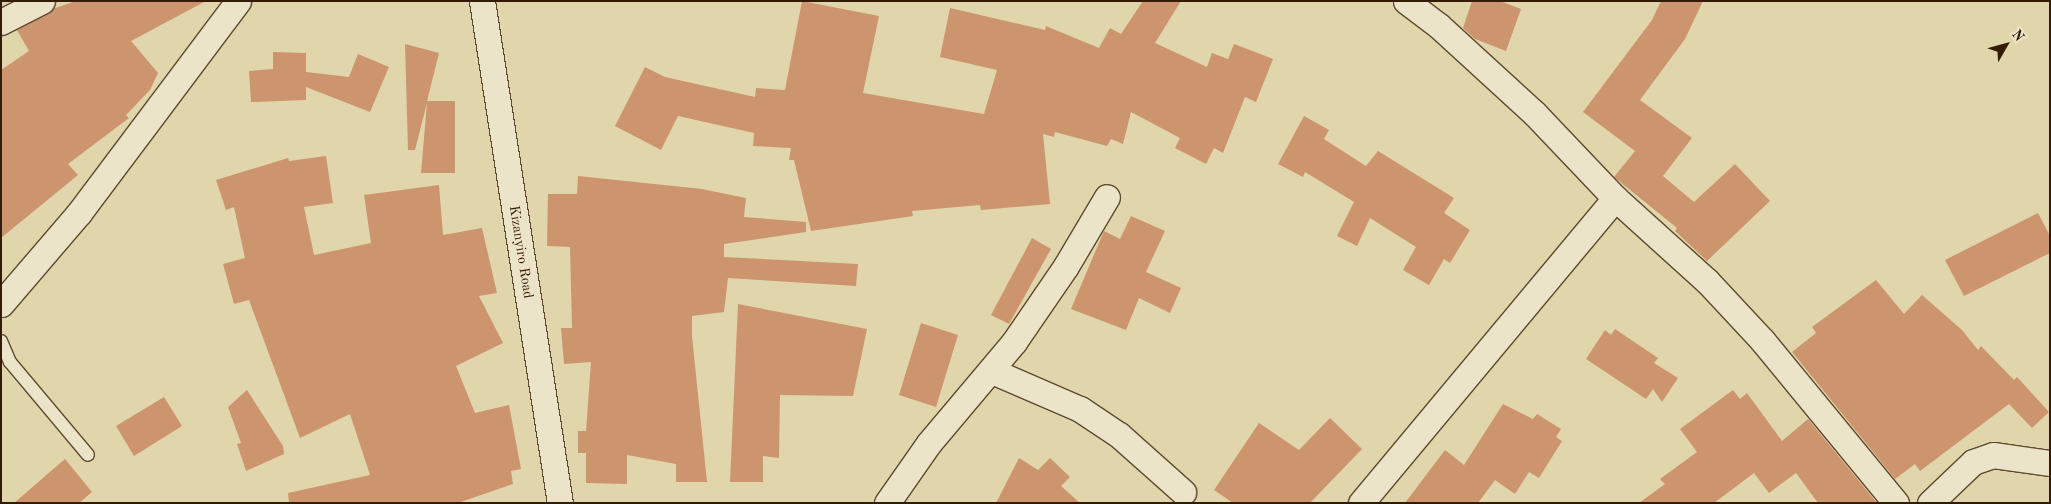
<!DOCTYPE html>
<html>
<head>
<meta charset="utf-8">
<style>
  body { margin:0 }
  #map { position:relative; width:2051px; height:504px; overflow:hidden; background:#e1d5ab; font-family:"Old Standard TT",serif }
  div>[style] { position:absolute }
  .building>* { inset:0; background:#cd956e }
  .roads { filter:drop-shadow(1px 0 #5f4a2f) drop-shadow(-1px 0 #5f4a2f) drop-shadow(0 1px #5f4a2f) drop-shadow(0 -1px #5f4a2f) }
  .service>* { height:12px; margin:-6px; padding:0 6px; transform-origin:6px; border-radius:6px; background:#ece4c8 }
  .minor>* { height:25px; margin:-12.5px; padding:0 12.5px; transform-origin:12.5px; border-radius:12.5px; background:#ece4c8 }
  span { translate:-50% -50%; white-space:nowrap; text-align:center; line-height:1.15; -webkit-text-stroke:4.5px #ece4c8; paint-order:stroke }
  .street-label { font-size:14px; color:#341b06 }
  .frame { position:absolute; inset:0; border:2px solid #341b06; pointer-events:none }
  .north { position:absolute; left:1981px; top:20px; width:50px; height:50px; -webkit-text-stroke:4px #ece4c8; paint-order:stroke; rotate:52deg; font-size:14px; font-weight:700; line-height:20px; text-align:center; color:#341b06 }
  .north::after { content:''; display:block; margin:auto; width:18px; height:22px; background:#341b06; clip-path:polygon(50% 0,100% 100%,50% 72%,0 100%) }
</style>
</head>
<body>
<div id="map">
  <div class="building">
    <div style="clip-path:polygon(76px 1px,206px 1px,131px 41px,158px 73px,150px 90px,126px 115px,129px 118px,68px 164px,78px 175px,1px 238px,1px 70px,29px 51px,17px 30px,55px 8px)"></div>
    <div style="clip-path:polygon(802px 1px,879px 16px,863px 93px,984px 114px,997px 70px,940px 57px,950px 8px,1045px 30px,1046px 26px,1099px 48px,1110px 28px,1121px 34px,1143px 1px,1181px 1px,1155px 43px,1207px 67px,1212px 53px,1228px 59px,1234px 44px,1273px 59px,1256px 102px,1245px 97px,1223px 153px,1214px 148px,1206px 164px,1175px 148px,1180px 138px,1131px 112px,1123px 144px,1111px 139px,1107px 146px,1055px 132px,1054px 137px,1043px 134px,1050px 204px,981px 210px,980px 205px,912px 211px,913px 216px,811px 231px,794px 160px,789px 160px,791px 148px,753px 146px,754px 133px,678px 116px,661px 150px,615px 126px,645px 67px,665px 77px,755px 97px,756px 88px,785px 90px)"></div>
    <div style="clip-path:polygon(1472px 1px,1500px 1px,1521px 9px,1506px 51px,1475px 39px,1463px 28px)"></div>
    <div style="clip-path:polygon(1661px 1px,1703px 1px,1685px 39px,1640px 100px,1692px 138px,1663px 176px,1694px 202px,1735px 164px,1770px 201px,1707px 261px,1675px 231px,1677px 228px,1614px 177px,1635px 151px,1583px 112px,1652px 20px)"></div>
    <div style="clip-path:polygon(405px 44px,439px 53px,427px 101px,455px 101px,455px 173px,421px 173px,427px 103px,415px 150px,408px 150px)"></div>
    <div style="clip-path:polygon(273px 52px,306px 53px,306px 72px,349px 77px,358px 54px,389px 67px,370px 112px,306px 87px,306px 100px,251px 102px,249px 71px,273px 69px)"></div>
    <div style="clip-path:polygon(1304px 116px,1329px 130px,1324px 139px,1366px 166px,1378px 151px,1454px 198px,1444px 213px,1470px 230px,1450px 263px,1444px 259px,1429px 285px,1403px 270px,1416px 247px,1370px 218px,1357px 246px,1337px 236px,1354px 202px,1305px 172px,1303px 177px,1278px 164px)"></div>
    <div style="clip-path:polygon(326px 156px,333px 203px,304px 207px,314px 255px,371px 243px,364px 195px,439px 185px,443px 235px,482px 228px,497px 293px,479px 296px,503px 343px,456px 366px,475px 413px,509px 405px,521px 469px,511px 471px,513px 484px,458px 503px,289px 503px,288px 493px,370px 475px,350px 414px,300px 438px,249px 300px,234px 304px,223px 264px,245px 258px,234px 207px,226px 210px,216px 180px,288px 158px,289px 161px)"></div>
    <div style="clip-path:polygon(578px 176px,702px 189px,746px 198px,744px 217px,806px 222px,806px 232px,724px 244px,724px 257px,858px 264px,856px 286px,728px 278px,724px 312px,692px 316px,692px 336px,707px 482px,676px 482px,676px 464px,627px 455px,627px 484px,586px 483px,586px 453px,578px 453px,578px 431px,586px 431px,591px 362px,564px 364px,561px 328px,572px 328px,570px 247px,547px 246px,548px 194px,577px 194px)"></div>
    <div style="clip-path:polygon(2038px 213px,2050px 236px,2050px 253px,1964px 296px,1945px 260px)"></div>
    <div style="clip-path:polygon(1131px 216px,1165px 231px,1146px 272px,1181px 288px,1170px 313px,1139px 298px,1126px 330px,1071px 309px,1104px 231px,1120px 239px)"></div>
    <div style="clip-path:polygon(1032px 238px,1051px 249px,1009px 324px,991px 315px)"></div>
    <div style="clip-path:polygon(1876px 280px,1904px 314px,1922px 295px,1962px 330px,1978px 350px,1981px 346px,2014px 380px,2017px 377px,2049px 412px,2032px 428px,2009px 404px,1920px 471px,1915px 464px,1895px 479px,1792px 352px,1816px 333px,1812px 327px)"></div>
    <div style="clip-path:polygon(738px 304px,867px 329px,853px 396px,780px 395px,779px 458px,763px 456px,763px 482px,730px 482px)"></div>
    <div style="clip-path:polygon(921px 323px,958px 335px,936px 407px,899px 395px)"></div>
    <div style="clip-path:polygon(1615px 329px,1658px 358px,1654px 363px,1678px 378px,1662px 402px,1653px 389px,1646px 399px,1586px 359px,1605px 330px,1611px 335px)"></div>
    <div style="clip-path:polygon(247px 390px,283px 446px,284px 454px,246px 471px,237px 444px,241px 443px,228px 407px)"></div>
    <div style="clip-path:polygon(1733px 390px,1740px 399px,1747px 393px,1782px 441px,1808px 419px,1877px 503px,1818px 503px,1796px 473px,1769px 493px,1754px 473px,1714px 503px,1639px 503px,1665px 484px,1660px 479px,1697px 452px,1680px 429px)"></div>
    <div style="clip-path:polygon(164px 397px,182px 426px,134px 456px,116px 426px)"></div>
    <div style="clip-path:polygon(1503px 404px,1533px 419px,1537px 414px,1561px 429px,1556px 437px,1562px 441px,1539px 478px,1529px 472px,1515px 494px,1495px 480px,1478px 503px,1405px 503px,1445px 450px,1464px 465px)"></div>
    <div style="clip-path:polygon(1330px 418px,1362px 449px,1310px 503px,1233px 503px,1214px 490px,1259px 423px,1299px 450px)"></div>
    <div style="clip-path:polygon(1019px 458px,1038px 470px,1050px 458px,1070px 477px,1061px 486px,1080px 503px,996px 503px)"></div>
    <div style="clip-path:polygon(65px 459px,92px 492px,79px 503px,14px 503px)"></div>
  </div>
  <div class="roads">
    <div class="service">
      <div style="left:1px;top:341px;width:23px;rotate:67deg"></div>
      <div style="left:10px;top:362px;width:121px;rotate:50deg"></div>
    </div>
    <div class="minor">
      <div style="left:482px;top:1px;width:508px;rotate:81.17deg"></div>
      <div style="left:1406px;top:1px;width:41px;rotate:37.1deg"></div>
      <div style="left:1439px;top:26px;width:130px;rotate:42.5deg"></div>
      <div style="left:1535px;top:114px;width:116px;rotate:46.4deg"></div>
      <div style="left:1615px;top:198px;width:124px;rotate:42.1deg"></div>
      <div style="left:1707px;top:281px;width:81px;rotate:47deg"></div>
      <div style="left:1762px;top:340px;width:211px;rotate:50.6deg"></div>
      <div style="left:1px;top:22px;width:46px;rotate:-27.1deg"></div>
      <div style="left:1px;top:304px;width:120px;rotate:-49.4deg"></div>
      <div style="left:79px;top:213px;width:265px;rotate:-53.1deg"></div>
      <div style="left:992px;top:371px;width:96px;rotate:23.4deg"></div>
      <div style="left:1080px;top:409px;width:47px;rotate:33.7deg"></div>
      <div style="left:1119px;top:435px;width:86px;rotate:41.7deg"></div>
      <div style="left:887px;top:503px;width:73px;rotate:-55deg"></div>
      <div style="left:929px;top:443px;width:132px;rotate:-49.9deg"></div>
      <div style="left:1014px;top:342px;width:92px;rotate:-55.6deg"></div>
      <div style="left:1066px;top:266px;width:80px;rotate:-59.3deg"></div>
      <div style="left:1361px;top:503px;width:397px;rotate:-50.2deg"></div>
      <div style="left:1930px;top:503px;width:59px;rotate:-43.6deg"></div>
      <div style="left:1973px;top:462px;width:21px;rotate:-19deg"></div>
      <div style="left:1993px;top:455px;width:58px;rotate:8deg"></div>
    </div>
  </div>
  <div class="street-label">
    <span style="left:521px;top:252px;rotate:81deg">Kizanyiro Road</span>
  </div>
  <div class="frame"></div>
  <div class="north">N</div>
</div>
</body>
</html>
